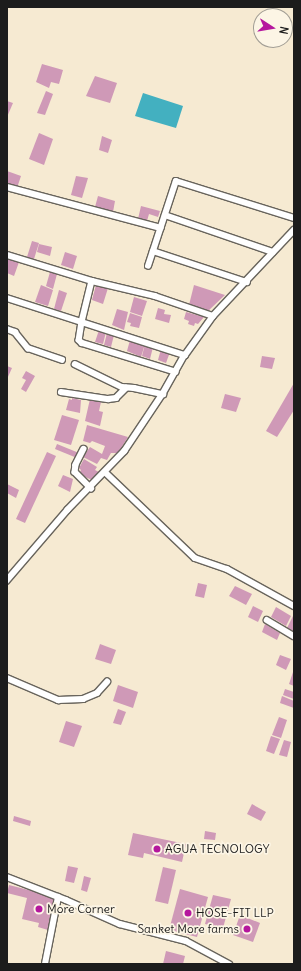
<!DOCTYPE html>
<html>
<head>
<meta charset="utf-8">
<style>
  body { margin:0 }
  #map { position:relative; width:301px; height:971px; overflow:hidden; background:#f6ead2; font-family:Delius,sans-serif }
  div>[style] { position:absolute }
  .water>* { inset:0; background:#43b0c0 }
  .building>* { inset:0; background:#cf99b7 }
  .roads { filter:drop-shadow(1px 0 #68645c) drop-shadow(-1px 0 #68645c) drop-shadow(0 1px #68645c) drop-shadow(0 -1px #68645c) }
  .street>* { height:5.5px; margin:-2.75px; padding:0 2.75px; transform-origin:2.75px; border-radius:2.75px; background:#fff }
  .dots>* { width:11px; height:11px; translate:-50% -50%; box-sizing:border-box; border:2px solid #fcf5e5; border-radius:50% }
  span { translate:-50% -50%; white-space:nowrap; text-align:center; line-height:1.15; -webkit-text-stroke:3.5px #fcf5e5; paint-order:stroke }
  .poi-label { font-size:12px; color:#1c1c1c }
  .left { translate:0 -50%; text-align:left }
  .right { translate:-100% -50%; text-align:right }
  .frame { position:absolute; inset:0; border:8px solid #1c1c1c; pointer-events:none }
  .north { position:absolute; left:253px; top:8px; width:40px; height:40px; box-sizing:border-box; background:#fcf5e5; border:1px solid #a29e95; border-radius:50%; rotate:102deg; font-size:11px; font-weight:700; line-height:16px; text-align:center; color:#1c1c1c }
  .north::after { content:''; display:block; margin:auto; width:14px; height:18px; background:#b5179e; clip-path:polygon(50% 0,100% 100%,50% 72%,0 100%) }
</style>
</head>
<body>
<div id="map">
  <div class="water">
    <div style="clip-path:polygon(143px 93px,183px 106px,176px 128px,135px 116px)"></div>
  </div>
  <div class="building">
    <div style="clip-path:polygon(42px 64px,63px 70px,59px 84px,51px 82px,49px 88px,36px 82px)"></div>
    <div style="clip-path:polygon(95px 76px,117px 83px,110px 103px,86px 96px)"></div>
    <div style="clip-path:polygon(46px 91px,53px 94px,45px 115px,37px 113px)"></div>
    <div style="clip-path:polygon(7px 101px,13px 103px,7px 117px)"></div>
    <div style="clip-path:polygon(39px 133px,53px 139px,44px 165px,29px 159px)"></div>
    <div style="clip-path:polygon(102px 136px,112px 140px,108px 153px,99px 150px)"></div>
    <div style="clip-path:polygon(7px 171px,21px 176px,17px 188px,7px 185px)"></div>
    <div style="clip-path:polygon(76px 176px,88px 178px,82px 198px,71px 195px)"></div>
    <div style="clip-path:polygon(98px 196px,115px 201px,113px 212px,95px 207px)"></div>
    <div style="clip-path:polygon(141px 206px,160px 211px,158px 217px,149px 214px,147px 221px,138px 219px)"></div>
    <div style="clip-path:polygon(32px 241px,39px 243px,34px 259px,27px 257px)"></div>
    <div style="clip-path:polygon(39px 244px,52px 247px,50px 256px,37px 252px)"></div>
    <div style="clip-path:polygon(65px 252px,77px 256px,73px 269px,61px 265px)"></div>
    <div style="clip-path:polygon(7px 258px,19px 262px,14px 276px,7px 273px)"></div>
    <div style="clip-path:polygon(50px 272px,57px 274px,53px 289px,46px 286px)"></div>
    <div style="clip-path:polygon(41px 285px,53px 290px,48px 306px,35px 302px)"></div>
    <div style="clip-path:polygon(96px 285px,108px 288px,103px 304px,92px 300px)"></div>
    <div style="clip-path:polygon(194px 285px,225px 295px,207px 312px,189px 305px)"></div>
    <div style="clip-path:polygon(59px 290px,67px 293px,61px 311px,54px 309px)"></div>
    <div style="clip-path:polygon(134px 297px,147px 301px,142px 316px,130px 312px)"></div>
    <div style="clip-path:polygon(158px 308px,165px 310px,164px 314px,171px 315px,169px 323px,155px 319px)"></div>
    <div style="clip-path:polygon(117px 309px,128px 312px,124px 330px,112px 325px)"></div>
    <div style="clip-path:polygon(186px 312px,204px 317px,198px 324px,195px 323px,194px 326px,188px 324px,189px 321px,184px 319px)"></div>
    <div style="clip-path:polygon(130px 313px,142px 317px,139px 328px,130px 326px,131px 323px,127px 322px)"></div>
    <div style="clip-path:polygon(99px 330px,106px 332px,103px 344px,95px 342px)"></div>
    <div style="clip-path:polygon(107px 333px,114px 335px,111px 347px,104px 345px)"></div>
    <div style="clip-path:polygon(130px 340px,145px 344px,141px 357px,127px 351px)"></div>
    <div style="clip-path:polygon(145px 344px,153px 347px,150px 359px,142px 356px)"></div>
    <div style="clip-path:polygon(161px 349px,170px 352px,166px 363px,158px 360px)"></div>
    <div style="clip-path:polygon(262px 356px,275px 358px,272px 369px,260px 367px)"></div>
    <div style="clip-path:polygon(7px 366px,12px 368px,7px 379px)"></div>
    <div style="clip-path:polygon(26px 371px,35px 376px,26px 392px,21px 389px,26px 380px,22px 378px)"></div>
    <div style="clip-path:polygon(294px 383px,294px 410px,277px 437px,266px 431px)"></div>
    <div style="clip-path:polygon(225px 394px,241px 398px,236px 412px,221px 408px)"></div>
    <div style="clip-path:polygon(72px 398px,81px 400px,80px 413px,66px 410px,69px 399px,72px 400px)"></div>
    <div style="clip-path:polygon(90px 399px,101px 402px,99px 411px,103px 412px,100px 426px,85px 421px)"></div>
    <div style="clip-path:polygon(62px 415px,79px 420px,71px 445px,54px 440px)"></div>
    <div style="clip-path:polygon(87px 425px,128px 437px,118px 453px,111px 453px,107px 460px,101px 458px,97px 464px,83px 457px,90px 447px,102px 454px,105px 446px,92px 441px,90px 443px,83px 441px)"></div>
    <div style="clip-path:polygon(57px 444px,79px 453px,77px 458px,55px 449px)"></div>
    <div style="clip-path:polygon(47px 452px,56px 456px,25px 523px,16px 519px)"></div>
    <div style="clip-path:polygon(84px 459px,97px 467px,95px 470px,99px 472px,94px 481px,79px 474px,81px 470px,79px 468px)"></div>
    <div style="clip-path:polygon(63px 475px,73px 479px,70px 492px,58px 486px)"></div>
    <div style="clip-path:polygon(7px 484px,19px 490px,16px 498px,7px 493px)"></div>
    <div style="clip-path:polygon(198px 583px,207px 585px,204px 598px,195px 596px)"></div>
    <div style="clip-path:polygon(235px 586px,252px 594px,246px 605px,229px 596px)"></div>
    <div style="clip-path:polygon(253px 606px,263px 611px,258px 622px,248px 617px)"></div>
    <div style="clip-path:polygon(276px 607px,291px 616px,286px 626px,271px 617px)"></div>
    <div style="clip-path:polygon(294px 614px,294px 632px,287px 628px)"></div>
    <div style="clip-path:polygon(265px 624px,280px 633px,277px 640px,262px 632px)"></div>
    <div style="clip-path:polygon(100px 644px,116px 650px,111px 664px,95px 659px)"></div>
    <div style="clip-path:polygon(280px 655px,291px 659px,286px 670px,276px 665px)"></div>
    <div style="clip-path:polygon(294px 669px,294px 686px,289px 684px)"></div>
    <div style="clip-path:polygon(118px 685px,138px 692px,133px 708px,113px 701px)"></div>
    <div style="clip-path:polygon(285px 689px,294px 692px,294px 699px,283px 695px)"></div>
    <div style="clip-path:polygon(282px 696px,294px 701px,294px 708px,280px 703px)"></div>
    <div style="clip-path:polygon(118px 709px,126px 712px,121px 725px,113px 723px)"></div>
    <div style="clip-path:polygon(279px 717px,287px 720px,281px 738px,272px 735px)"></div>
    <div style="clip-path:polygon(66px 721px,82px 726px,74px 747px,59px 742px)"></div>
    <div style="clip-path:polygon(271px 736px,280px 739px,274px 754px,266px 751px)"></div>
    <div style="clip-path:polygon(284px 740px,291px 742px,287px 757px,279px 755px)"></div>
    <div style="clip-path:polygon(252px 804px,266px 812px,261px 821px,247px 814px)"></div>
    <div style="clip-path:polygon(14px 816px,31px 821px,30px 826px,13px 821px)"></div>
    <div style="clip-path:polygon(205px 831px,216px 833px,215px 840px,204px 839px)"></div>
    <div style="clip-path:polygon(133px 833px,186px 844px,182px 862px,144px 853px,143px 858px,128px 855px)"></div>
    <div style="clip-path:polygon(68px 866px,78px 868px,74px 883px,65px 881px)"></div>
    <div style="clip-path:polygon(163px 867px,176px 870px,168px 904px,155px 901px)"></div>
    <div style="clip-path:polygon(84px 876px,91px 878px,87px 892px,81px 890px)"></div>
    <div style="clip-path:polygon(9px 885px,56px 897px,48px 930px,38px 927px,39px 923px,22px 919px,27px 898px,7px 893px)"></div>
    <div style="clip-path:polygon(180px 889px,208px 897px,197px 937px,169px 930px)"></div>
    <div style="clip-path:polygon(213px 895px,231px 899px,223px 928px,205px 924px)"></div>
    <div style="clip-path:polygon(240px 915px,260px 923px,253px 942px,233px 935px)"></div>
    <div style="clip-path:polygon(166px 951px,185px 956px,183px 964px,163px 964px)"></div>
  </div>
  <div class="roads">
    <div class="street">
      <div style="left:7px;top:187px;width:159px;rotate:14.9deg"></div>
      <div style="left:165px;top:215px;width:114px;rotate:18.9deg"></div>
      <div style="left:153px;top:251px;width:99px;rotate:18.3deg"></div>
      <div style="left:7px;top:255px;width:89px;rotate:17deg"></div>
      <div style="left:92px;top:281px;width:65px;rotate:13.4deg"></div>
      <div style="left:155px;top:296px;width:61px;rotate:19deg"></div>
      <div style="left:148px;top:266px;width:89px;rotate:-71.8deg"></div>
      <div style="left:176px;top:181px;width:124px;rotate:17.4deg"></div>
      <div style="left:92px;top:281px;width:42px;rotate:103.7deg"></div>
      <div style="left:82px;top:322px;width:18px;rotate:99deg"></div>
      <div style="left:79px;top:340px;width:4px;rotate:45deg"></div>
      <div style="left:82px;top:343px;width:98px;rotate:17.1deg"></div>
      <div style="left:7px;top:298px;width:187px;rotate:17.8deg"></div>
      <div style="left:185px;top:355px;width:45px;rotate:119.4deg"></div>
      <div style="left:163px;top:394px;width:69px;rotate:123.7deg"></div>
      <div style="left:125px;top:451px;width:82px;rotate:134deg"></div>
      <div style="left:68px;top:510px;width:94px;rotate:130.7deg"></div>
      <div style="left:7px;top:329px;width:9px;rotate:21deg"></div>
      <div style="left:15px;top:332px;width:21px;rotate:51deg"></div>
      <div style="left:28px;top:348px;width:36px;rotate:19deg"></div>
      <div style="left:185px;top:355px;width:48px;rotate:-54.3deg"></div>
      <div style="left:213px;top:316px;width:118px;rotate:-46.7deg"></div>
      <div style="left:75px;top:364px;width:52px;rotate:26.1deg"></div>
      <div style="left:122px;top:387px;width:12px;rotate:5deg"></div>
      <div style="left:134px;top:388px;width:30px;rotate:12deg"></div>
      <div style="left:61px;top:392px;width:48px;rotate:8.5deg"></div>
      <div style="left:108px;top:399px;width:8px;rotate:-7deg"></div>
      <div style="left:116px;top:398px;width:14px;rotate:-45deg"></div>
      <div style="left:84px;top:449px;width:18px;rotate:117deg"></div>
      <div style="left:76px;top:465px;width:7px;rotate:98deg"></div>
      <div style="left:75px;top:472px;width:23px;rotate:45deg"></div>
      <div style="left:105px;top:472px;width:124px;rotate:43.7deg"></div>
      <div style="left:195px;top:558px;width:34px;rotate:19deg"></div>
      <div style="left:227px;top:569px;width:77px;rotate:28.9deg"></div>
      <div style="left:267px;top:620px;width:31px;rotate:31deg"></div>
      <div style="left:7px;top:678px;width:56px;rotate:23.3deg"></div>
      <div style="left:58px;top:700px;width:25px;rotate:-2deg"></div>
      <div style="left:83px;top:699px;width:15px;rotate:-23deg"></div>
      <div style="left:97px;top:693px;width:15px;rotate:-48deg"></div>
      <div style="left:7px;top:877px;width:63px;rotate:21.3deg"></div>
      <div style="left:66px;top:900px;width:59px;rotate:24deg"></div>
      <div style="left:120px;top:924px;width:68px;rotate:14.4deg"></div>
      <div style="left:186px;top:941px;width:49px;rotate:28.1deg"></div>
      <div style="left:45px;top:964px;width:68px;rotate:-79deg"></div>
    </div>
  </div>
  <div class="dots">
    <div style="left:157px;top:849px;background:#b5179e"></div>
    <div style="left:39px;top:909px;background:#b5179e"></div>
    <div style="left:188px;top:913px;background:#b5179e"></div>
    <div style="left:247px;top:929px;background:#b5179e"></div>
  </div>
  <div class="poi-label">
    <span class="left" style="left:165px;top:849px">AGUA TECNOLOGY</span>
    <span class="left" style="left:47px;top:909px">More Corner</span>
    <span class="left" style="left:196px;top:913px">HOSE-FIT LLP</span>
    <span class="right" style="left:239px;top:929px">Sanket More farms</span>
  </div>
  <div class="frame"></div>
  <div class="north">N</div>
</div>
</body>
</html>
